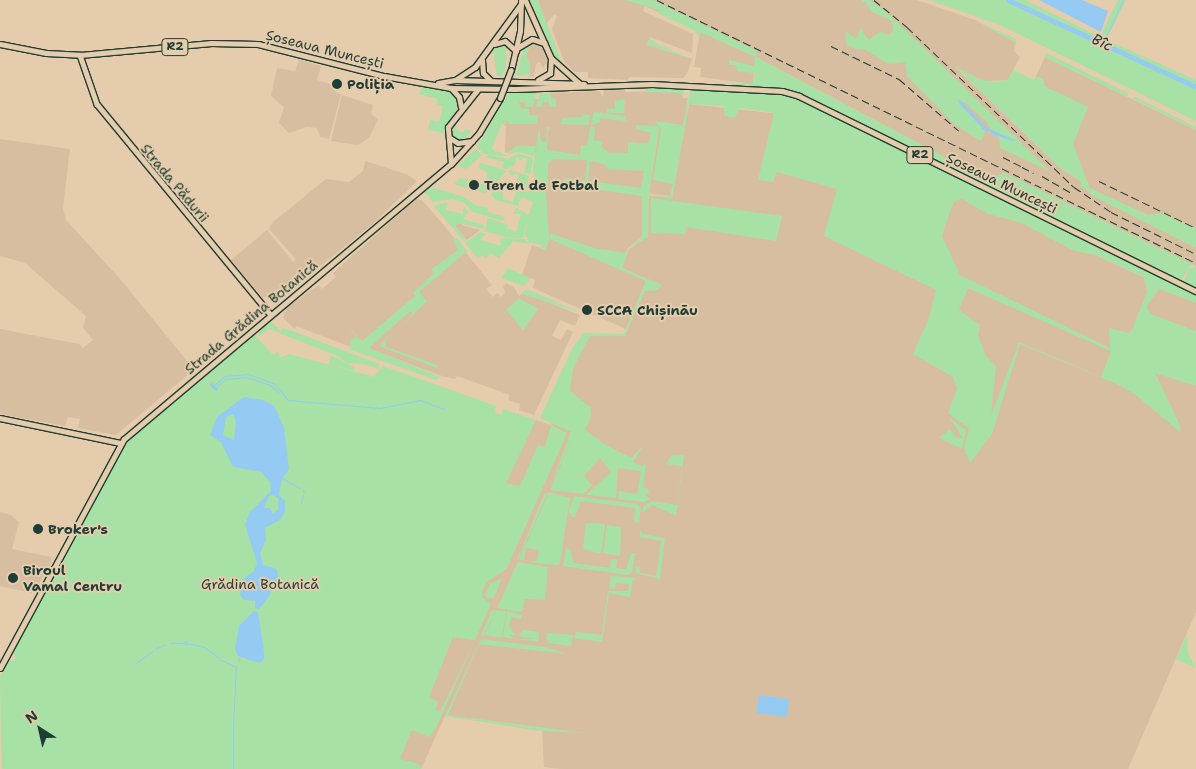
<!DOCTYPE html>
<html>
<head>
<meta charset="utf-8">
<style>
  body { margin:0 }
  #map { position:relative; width:1196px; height:769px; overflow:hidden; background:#e4ccac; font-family:"Shantell Sans",sans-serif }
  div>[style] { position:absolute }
  .built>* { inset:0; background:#d8bea1 }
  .green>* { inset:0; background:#a7e1a6 }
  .water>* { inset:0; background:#95caf3 }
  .stream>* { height:1px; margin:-0.5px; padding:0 0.5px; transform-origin:0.5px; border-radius:0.5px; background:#95caf3 }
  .canal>* { height:3px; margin:-1.5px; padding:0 1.5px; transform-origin:1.5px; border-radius:1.5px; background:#95caf3 }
  .river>* { height:5px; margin:-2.5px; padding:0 2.5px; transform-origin:2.5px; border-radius:2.5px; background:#95caf3 }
  .roads { filter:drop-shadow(1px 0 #1f3d34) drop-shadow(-1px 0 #1f3d34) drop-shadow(0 1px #1f3d34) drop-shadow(0 -1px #1f3d34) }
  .secondary>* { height:4.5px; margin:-2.25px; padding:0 2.25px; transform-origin:2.25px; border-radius:2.25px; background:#e4ccac }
  .primary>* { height:5px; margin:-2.5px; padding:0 2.5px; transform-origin:2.5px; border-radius:2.5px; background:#e4ccac }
  .rail>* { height:1px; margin-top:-0.5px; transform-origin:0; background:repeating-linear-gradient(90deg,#1f3d34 0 8px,transparent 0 12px) }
  .bridges { filter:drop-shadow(1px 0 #1f3d34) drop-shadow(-1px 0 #1f3d34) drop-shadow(0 1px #1f3d34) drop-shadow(0 -1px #1f3d34) }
  .primary-bridge>* { height:5px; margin:-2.5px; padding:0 2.5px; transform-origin:2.5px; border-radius:2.5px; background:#e4ccac }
  .dots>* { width:14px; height:14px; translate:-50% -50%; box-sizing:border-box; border:2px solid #e4ccac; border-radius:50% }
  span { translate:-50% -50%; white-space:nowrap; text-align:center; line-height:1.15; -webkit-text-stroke:4px #e4ccac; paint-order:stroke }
  .shield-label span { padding:1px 4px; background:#e4ccac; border:1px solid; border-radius:4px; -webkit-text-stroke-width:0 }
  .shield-label { font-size:12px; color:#1f3d34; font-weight:700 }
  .street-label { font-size:14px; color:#1f3d34 }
  .poi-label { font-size:14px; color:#1f3d34; font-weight:700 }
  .left { translate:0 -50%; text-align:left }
  .park-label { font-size:14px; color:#26453a }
  .water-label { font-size:15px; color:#25443e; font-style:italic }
  .north { position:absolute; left:15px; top:704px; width:50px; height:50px; -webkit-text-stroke:4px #e4ccac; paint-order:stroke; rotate:325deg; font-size:14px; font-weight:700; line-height:20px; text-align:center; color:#1f3d34 }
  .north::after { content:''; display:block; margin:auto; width:18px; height:22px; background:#1f3d34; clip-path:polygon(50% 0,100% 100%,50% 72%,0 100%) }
</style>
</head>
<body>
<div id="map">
  <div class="built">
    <div style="clip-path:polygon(538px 0,917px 0,975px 20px,1015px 42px,1014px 51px,1020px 57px,1008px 80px,984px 81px,957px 69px,1059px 167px,1082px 182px,1086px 182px,1073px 144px,1075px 133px,1044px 85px,1044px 80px,1036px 76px,1045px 57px,1196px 130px,1196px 266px,1004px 173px,991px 179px,954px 162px,756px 57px,753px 84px,700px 77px,701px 68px,694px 67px,700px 31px,645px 6px,643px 11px,693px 34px,692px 53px,650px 37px,647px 45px,692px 59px,687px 74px,683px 78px,630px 77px,627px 80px,588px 78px,588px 72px,574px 72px,564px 61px,552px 29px,557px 16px,554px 15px,546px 24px)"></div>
    <div style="clip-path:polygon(531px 41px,541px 43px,549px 59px,543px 68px,540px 62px,536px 64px,534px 76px,528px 77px,530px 74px,526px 56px)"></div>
    <div style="clip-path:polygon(299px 60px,321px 66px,317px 80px,333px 85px,335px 92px,341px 94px,329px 139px,320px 137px,317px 128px,307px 127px,289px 133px,279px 123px,284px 107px,271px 96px,277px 68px,295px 71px)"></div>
    <div style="clip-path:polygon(624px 87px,626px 92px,662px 91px,681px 93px,683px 98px,688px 98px,671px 196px,643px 193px,642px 237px,628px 248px,618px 268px,646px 281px,626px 329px,533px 288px,535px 280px,522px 275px,532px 245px,545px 250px,532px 231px,537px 154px,516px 150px,505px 153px,506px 127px,502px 122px,516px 99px,551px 99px,551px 93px,599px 91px,603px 97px,604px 90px)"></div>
    <div style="clip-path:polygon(342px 95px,373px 105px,371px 114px,378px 119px,369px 138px,358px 145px,331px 141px)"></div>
    <div style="clip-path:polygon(689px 104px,788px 115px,1196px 301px,1196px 612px,1128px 769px,561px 769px,544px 767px,542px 731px,445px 716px,421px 769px,379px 769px,533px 422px,536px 420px,551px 425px,585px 336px,625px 336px,649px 280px,622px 268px,629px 249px,644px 238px,644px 195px,672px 198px)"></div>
    <div style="clip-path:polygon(0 139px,70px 149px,63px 208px,66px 220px,121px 280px,187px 361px,197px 367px,116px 435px,78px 428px,80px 419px,68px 417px,65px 426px,0 414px,0 329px,79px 344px,83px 348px,93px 340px,83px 328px,86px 316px,25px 263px,0 256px)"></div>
    <div style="clip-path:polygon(365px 161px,406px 174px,417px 181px,374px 223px,283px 296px,278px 289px,263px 298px,231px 260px,267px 230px,293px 262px,296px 259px,269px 229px,273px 222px,326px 179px,349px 182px,363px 171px)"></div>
    <div style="clip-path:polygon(416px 199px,422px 200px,442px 223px,492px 285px,486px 289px,493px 297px,497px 293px,501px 297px,505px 293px,503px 286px,506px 283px,514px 287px,519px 296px,523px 292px,580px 315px,575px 326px,560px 320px,552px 336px,561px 340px,567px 329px,573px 332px,534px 415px,519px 410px,520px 404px,508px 400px,510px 395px,457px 376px,455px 379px,442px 376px,370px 349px,364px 352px,296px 326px,295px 329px,283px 318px,286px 308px,319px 285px,322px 289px,336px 277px,333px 273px)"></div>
    <div style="clip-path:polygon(459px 223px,465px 226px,480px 230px,467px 240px,455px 226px)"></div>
    <div style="clip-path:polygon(0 512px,11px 515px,19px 522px,12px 549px,51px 557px,51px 564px,33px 593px,0 586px)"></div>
  </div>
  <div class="green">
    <div style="clip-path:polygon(530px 0,538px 0,562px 63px,559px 64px,555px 57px)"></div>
    <div style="clip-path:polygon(625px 0,653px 0,757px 51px,756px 57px,954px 162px,991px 179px,1004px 173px,1192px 264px,1181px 280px,800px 93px,783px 89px,733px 86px,731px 83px,753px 84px,755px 73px,738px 71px,735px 65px,729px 65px,729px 60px,754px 66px,755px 57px,700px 32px,699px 38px,695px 31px,658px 13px,659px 10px)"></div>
    <div style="clip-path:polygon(862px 0,870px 0,891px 16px,1051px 172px,1000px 148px,999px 138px,992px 134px,987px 122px,964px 102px,960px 103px,985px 131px,984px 136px,981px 141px,954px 124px,907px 76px,905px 62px,889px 64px,864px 49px,858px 50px,846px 44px,846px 31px,855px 39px,858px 37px,857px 40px,860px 28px,869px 40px,880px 32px,888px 35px,893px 32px,892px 21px,872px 12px,865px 1px,861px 4px)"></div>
    <div style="clip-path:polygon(930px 0,1025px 0,1100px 37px,1118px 0,1126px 0,1106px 40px,1196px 80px,1196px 121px,1000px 25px)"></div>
    <div style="clip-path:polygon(975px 20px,1016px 39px,1016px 53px,1015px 42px)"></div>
    <div style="clip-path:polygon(649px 38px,657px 44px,692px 59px,647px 45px)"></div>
    <div style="clip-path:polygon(503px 42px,508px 46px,504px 55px,507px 55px,505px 69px,502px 76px,497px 76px,494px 56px,497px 53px,490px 54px,495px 45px)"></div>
    <div style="clip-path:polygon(531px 42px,526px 56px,530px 62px,530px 74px,516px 76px,525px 44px)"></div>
    <div style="clip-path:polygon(1046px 53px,1128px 93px,1128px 97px,1044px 57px)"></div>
    <div style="clip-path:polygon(954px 65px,978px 79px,994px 82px,1008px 80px,1013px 70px,1034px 80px,1036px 76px,1044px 80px,1044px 86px,1088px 107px,1073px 144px,1090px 188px,1148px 215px,1161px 213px,1196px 229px,1196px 248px,1095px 197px,1079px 185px,1082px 182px,1059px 167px)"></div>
    <div style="clip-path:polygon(654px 86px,684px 87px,684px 98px,681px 93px,646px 92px,646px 87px)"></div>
    <div style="clip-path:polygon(422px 87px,450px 92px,457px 97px,459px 104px,444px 133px,428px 130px,430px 120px,439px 122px,443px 106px,436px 104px,438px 99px,419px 94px)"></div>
    <div style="clip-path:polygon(evenodd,691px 88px,764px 92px,800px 99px,1196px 293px,1196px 303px,1159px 289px,1146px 307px,1151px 314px,1196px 331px,1196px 386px,1155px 373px,1180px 425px,1180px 432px,1136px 395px,1117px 384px,1020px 344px,992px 434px,970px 463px,964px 448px,969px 428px,948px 413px,957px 389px,953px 377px,913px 354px,929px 318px,936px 290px,824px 236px,837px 189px,777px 172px,773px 182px,758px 180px,774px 113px,739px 108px,735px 118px,725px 116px,723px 106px,689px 104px,672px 199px,651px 195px,670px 196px,673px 184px,653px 180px,661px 130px,655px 121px,683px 125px,691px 88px,962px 199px,988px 214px,1022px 223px,1072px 250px,1095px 255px,1144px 277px,1147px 292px,1132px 330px,1129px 333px,1109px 328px,1110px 348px,960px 275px,942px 236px,951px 208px,955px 201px,962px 199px,691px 88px,968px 288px,1111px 351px,1101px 377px,1019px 342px,991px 416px,996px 366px,985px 355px,978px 335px,980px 325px,959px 310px,968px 288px)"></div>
    <div style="clip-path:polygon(509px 92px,536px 93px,533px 107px,525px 107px,525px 102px,519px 102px,521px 108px,513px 108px,537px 109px,538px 114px,537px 109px,529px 109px,529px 115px,538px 115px,537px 124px,509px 124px,506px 119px,506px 125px,502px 123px,492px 148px,496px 153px,497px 151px,506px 155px,517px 146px,536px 146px,534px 156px,518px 152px,504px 156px,484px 154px,477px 147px)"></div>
    <div style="clip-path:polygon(540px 93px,551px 93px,551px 98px,556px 99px,556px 107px,549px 107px,549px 102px,543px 102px,542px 107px,536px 106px)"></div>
    <div style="clip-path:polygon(1135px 97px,1196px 127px,1196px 130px,1131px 98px)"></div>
    <div style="clip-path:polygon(625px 99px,624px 113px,607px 113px,607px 109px,615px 109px,615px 101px)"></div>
    <div style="clip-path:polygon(594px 112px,626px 116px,626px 121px,600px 118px,600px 122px,591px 125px)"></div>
    <div style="clip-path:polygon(582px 114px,590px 115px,588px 125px,560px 124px,563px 118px,582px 117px)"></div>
    <div style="clip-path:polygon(457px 122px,455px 129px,462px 133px,466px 129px,471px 131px,464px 140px,458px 140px,451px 134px,450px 128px)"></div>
    <div style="clip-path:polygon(evenodd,636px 125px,657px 126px,659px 129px,649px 196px,648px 237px,629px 249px,622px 268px,662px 285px,657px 290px,645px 291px,625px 336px,590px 336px,573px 368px,570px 391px,590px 407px,591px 416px,585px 430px,604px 444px,631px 458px,644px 445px,633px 462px,642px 466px,646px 462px,643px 487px,648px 489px,649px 493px,645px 494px,650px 499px,644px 502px,618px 499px,619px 491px,637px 494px,641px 471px,618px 468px,616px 498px,586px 495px,611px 472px,600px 458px,584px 476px,592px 485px,584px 494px,550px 490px,574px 434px,549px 489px,571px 432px,540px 418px,573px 347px,584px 333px,624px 334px,646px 281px,550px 239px,545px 250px,541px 248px,542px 245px,529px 242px,525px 234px,528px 218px,523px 238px,505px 237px,485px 231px,488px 218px,508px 225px,507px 232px,509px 228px,516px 233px,521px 214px,513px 214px,516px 208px,529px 215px,533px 202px,521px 197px,518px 206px,496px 200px,491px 195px,494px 188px,503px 190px,503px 199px,513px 202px,517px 189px,527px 190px,526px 194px,528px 191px,546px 192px,549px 238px,551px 234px,594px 248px,625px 253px,642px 237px,642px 196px,563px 185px,564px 178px,585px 181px,587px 160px,553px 159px,548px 164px,548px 187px,528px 189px,529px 185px,533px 186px,535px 179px,533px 170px,539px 127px,541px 141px,546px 142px,547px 127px,551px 127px,548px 131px,547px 150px,580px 155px,581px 145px,587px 146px,590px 127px,595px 127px,594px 141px,602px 141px,602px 147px,609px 153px,628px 153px,628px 142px,648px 144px,651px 133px,636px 129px,636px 125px,590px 161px,604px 164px,608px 169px,644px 171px,641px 188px,588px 181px,590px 161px)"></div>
    <div style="clip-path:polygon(476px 149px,482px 155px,466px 169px,457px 166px)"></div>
    <div style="clip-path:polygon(519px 154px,533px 158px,530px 174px,524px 173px,527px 159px,522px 158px,521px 161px,517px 157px,514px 166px,506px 169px,502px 168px,504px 162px,485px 157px,490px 155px,508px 159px)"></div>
    <div style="clip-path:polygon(480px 163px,502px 169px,506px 171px,495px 185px,487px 182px,487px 172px,478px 168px)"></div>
    <div style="clip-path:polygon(510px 170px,529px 176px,527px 188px,515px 187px,519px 174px,511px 175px,510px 171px,506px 176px)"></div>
    <div style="clip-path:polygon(461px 178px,489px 186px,490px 188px,484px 193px,454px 184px)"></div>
    <div style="clip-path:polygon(431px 187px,464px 197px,476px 205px,487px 208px,489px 204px,487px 212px,505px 217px,503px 221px,473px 212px,465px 203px,452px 199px,433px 202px,425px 192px)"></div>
    <div style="clip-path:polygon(651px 198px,782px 216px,776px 241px,686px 227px,685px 234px,651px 233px)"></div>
    <div style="clip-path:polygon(449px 202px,445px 210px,463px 214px,464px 207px,468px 212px,463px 219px,484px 225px,484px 229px,459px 223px,455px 226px,467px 240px,464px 241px,434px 206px)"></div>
    <div style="clip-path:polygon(481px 232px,486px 234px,480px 240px,501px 246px,500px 238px,524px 239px,529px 244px,513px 241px,499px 258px,491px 253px,486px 258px,483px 255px,478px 258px,465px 243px)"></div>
    <div style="clip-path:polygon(457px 238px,467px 251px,419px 292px,427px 301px,403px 325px,413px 313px,410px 311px,369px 348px,441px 377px,436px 380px,349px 349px,351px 339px,357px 337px,345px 324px,362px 341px,415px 296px,413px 293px,433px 274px,432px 269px,458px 250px,453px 239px)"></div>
    <div style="clip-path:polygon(1196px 266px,1196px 288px,1184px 282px,1189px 269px)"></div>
    <div style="clip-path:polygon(508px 268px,530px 278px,529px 281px,523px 286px,502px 278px)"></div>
    <div style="clip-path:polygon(525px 290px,529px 290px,581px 313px,522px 294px)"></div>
    <div style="clip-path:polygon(519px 298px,538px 309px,523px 330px,506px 310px)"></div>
    <div style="clip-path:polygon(271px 321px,281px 332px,282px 328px,287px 329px,379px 364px,379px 369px,364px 364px,346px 363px,338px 356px,269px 329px,259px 336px,258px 332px)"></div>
    <div style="clip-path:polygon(399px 326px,385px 341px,386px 347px,438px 365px,437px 368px,379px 346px)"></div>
    <div style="clip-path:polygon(255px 335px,273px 355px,277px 352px,279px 354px,280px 358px,289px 354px,374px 377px,383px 366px,496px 406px,495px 412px,501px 415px,503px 409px,536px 420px,506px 483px,518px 486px,521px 484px,538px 445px,545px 447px,551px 425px,567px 433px,507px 568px,486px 583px,482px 592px,483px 598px,491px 604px,475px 640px,453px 637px,429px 697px,438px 702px,435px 710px,440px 712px,474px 642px,436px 728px,430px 737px,412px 730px,400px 759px,419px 764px,421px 769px,2px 769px,0 677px,9px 661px,14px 661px,16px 656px,12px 654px,123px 448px,135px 434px)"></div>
    <div style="clip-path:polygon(331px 355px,355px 368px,355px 371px,326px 364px,329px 364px)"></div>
    <div style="clip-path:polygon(949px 417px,966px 430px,962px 449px,939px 438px,950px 429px,957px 438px,963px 438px)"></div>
    <div style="clip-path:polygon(684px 455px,676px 516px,653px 505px,642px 513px,643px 506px,653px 501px,677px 505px,682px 466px,666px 464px,671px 456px)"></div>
    <div style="clip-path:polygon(548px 492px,518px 560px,517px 560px,544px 495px)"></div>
    <div style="clip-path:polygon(549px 492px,570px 498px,560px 563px,558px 565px,527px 562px,537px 561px,539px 550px,526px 548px,524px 560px,519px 560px)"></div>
    <div style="clip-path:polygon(574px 496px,637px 504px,641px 508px,639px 522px,634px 523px,635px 508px,581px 501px,575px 517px,572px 517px,569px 511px)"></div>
    <div style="clip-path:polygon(586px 523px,605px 524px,601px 554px,583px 549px)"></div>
    <div style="clip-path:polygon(607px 525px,621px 527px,620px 556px,603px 553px)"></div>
    <div style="clip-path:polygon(640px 529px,643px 534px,665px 538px,660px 579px,635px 573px,636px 567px,640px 568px,640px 573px,656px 576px,661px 541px,640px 537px)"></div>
    <div style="clip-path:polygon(566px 548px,571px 550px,573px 563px,610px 568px,611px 559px,617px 560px,616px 568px,626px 570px,631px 553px,635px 553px,632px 572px,628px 575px,563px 566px)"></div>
    <div style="clip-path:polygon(518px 562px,548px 567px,545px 600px,525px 599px,522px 612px,497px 608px)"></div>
    <div style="clip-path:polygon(611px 576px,638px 578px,633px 581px,630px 597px,609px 593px,602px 642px,574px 638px,576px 632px,602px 635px,608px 591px,628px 591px,629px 584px,616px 583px,615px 589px,609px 588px)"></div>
    <div style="clip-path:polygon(502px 578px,494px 598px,487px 598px,485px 594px,490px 584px)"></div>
    <div style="clip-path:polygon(492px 610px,506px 611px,502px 638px,485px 635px,494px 614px,483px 637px,481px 635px)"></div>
    <div style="clip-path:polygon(507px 611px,522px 615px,521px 619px,511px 617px,509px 626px,516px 636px,509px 635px,515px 639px,503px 637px)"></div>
    <div style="clip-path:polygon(522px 630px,539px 632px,538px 642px,518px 639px,534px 639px,519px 636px)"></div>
    <div style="clip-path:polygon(547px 633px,573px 635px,571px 646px,546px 643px,550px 641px,546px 640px)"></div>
    <div style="clip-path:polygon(1187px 635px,1188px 654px,1196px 668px,1176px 659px)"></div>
    <div style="clip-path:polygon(481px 639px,545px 647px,567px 654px,479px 644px,448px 715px,585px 733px,542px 731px,445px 716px)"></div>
  </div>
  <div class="water">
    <div style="clip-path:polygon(1039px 0,1082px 0,1108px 11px,1101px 32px)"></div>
    <div style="clip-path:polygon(960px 100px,987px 128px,1019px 142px,993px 135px,989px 130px,985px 131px,957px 101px)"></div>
    <div style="clip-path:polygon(evenodd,244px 397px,263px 400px,274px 406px,284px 427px,289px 469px,282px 479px,279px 495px,285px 501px,285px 511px,280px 520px,265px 528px,266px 539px,260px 554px,263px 565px,277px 569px,278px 576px,268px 598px,259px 609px,255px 608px,255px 601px,244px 600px,240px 595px,243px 579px,254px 571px,257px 563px,245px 525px,250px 512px,271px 491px,270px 482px,261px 472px,233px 467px,221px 442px,210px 435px,217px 417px,244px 397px,233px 414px,236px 421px,234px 440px,223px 435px,226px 417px,233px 414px,244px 397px,273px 495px,278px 498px,278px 510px,273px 514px,270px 508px,264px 508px,269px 496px,273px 495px)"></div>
    <div style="clip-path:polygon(254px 611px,258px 612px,264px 652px,264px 659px,259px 663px,238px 656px,235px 649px,239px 626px)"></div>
    <div style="clip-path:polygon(759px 695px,789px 699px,787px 717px,756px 713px)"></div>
  </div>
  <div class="stream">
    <div style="left:1103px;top:43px;width:47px;rotate:-65.1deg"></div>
    <div style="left:213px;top:386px;width:16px;rotate:-40deg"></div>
    <div style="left:225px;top:376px;width:23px;rotate:-5deg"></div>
    <div style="left:248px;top:374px;width:29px;rotate:20deg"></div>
    <div style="left:275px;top:384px;width:21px;rotate:51deg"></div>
    <div style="left:288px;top:400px;width:92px;rotate:5deg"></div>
    <div style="left:380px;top:408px;width:41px;rotate:-11.3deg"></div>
    <div style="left:420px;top:400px;width:26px;rotate:21deg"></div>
    <div style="left:215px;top:388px;width:13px;rotate:-42deg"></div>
    <div style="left:225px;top:379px;width:21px;rotate:-5deg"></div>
    <div style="left:246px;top:377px;width:25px;rotate:18deg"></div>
    <div style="left:270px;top:385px;width:11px;rotate:41deg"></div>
    <div style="left:282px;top:478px;width:20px;rotate:30deg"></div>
    <div style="left:303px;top:490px;width:2px;rotate:63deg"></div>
    <div style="left:301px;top:503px;width:8px;rotate:-76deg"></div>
    <div style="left:186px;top:641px;width:3px;rotate:72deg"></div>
    <div style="left:187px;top:644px;width:2px;rotate:153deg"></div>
    <div style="left:185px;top:645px;width:3px;rotate:-108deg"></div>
    <div style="left:184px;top:642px;width:2px;rotate:-27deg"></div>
    <div style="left:170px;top:643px;width:13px"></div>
    <div style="left:187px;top:643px;width:17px;rotate:13deg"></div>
    <div style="left:204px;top:647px;width:19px;rotate:36deg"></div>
    <div style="left:155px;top:649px;width:12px;rotate:-24deg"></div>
    <div style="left:221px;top:660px;width:17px;rotate:25deg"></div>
    <div style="left:236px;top:667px;width:57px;rotate:93deg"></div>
    <div style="left:238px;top:661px;width:4px;rotate:-63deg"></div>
    <div style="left:136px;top:663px;width:21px;rotate:-35deg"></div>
    <div style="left:233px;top:726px;width:43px;rotate:90deg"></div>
  </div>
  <div class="canal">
    <div style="left:211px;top:384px;width:7px;rotate:45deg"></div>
  </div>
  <div class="river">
    <div style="left:1008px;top:0;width:207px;rotate:24.8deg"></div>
  </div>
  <div class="roads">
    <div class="secondary">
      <div style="left:80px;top:55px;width:52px;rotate:70.9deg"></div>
      <div style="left:97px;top:104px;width:273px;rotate:50.5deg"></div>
      <div style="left:0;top:418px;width:124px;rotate:11.7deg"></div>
    </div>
    <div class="primary">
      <div style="left:525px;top:0;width:64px;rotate:65.9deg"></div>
      <div style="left:551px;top:58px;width:38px;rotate:42deg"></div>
      <div style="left:0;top:44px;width:47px;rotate:11.1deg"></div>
      <div style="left:46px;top:53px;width:34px;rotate:3deg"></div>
      <div style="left:80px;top:55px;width:132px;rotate:-5.2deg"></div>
      <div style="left:211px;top:43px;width:47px;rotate:1.2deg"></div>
      <div style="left:258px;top:44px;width:130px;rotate:14.3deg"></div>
      <div style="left:384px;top:76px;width:68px;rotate:10.2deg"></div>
      <div style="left:451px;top:88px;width:64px;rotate:0.9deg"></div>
      <div style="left:515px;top:89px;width:137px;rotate:-2.1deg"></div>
      <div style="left:652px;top:84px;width:130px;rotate:3.1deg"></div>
      <div style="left:782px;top:91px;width:18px;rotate:16deg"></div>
      <div style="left:799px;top:96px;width:442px;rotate:26.2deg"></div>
      <div style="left:494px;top:44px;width:11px;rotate:-15deg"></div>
      <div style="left:505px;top:41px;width:15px;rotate:42deg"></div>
      <div style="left:517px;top:48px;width:17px;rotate:-31deg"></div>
      <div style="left:532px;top:39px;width:13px;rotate:18deg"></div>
      <div style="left:482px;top:60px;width:13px;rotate:86deg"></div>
      <div style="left:483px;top:73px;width:11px;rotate:45deg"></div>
      <div style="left:511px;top:70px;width:40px;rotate:-77deg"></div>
      <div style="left:520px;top:31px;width:31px;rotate:-88deg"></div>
      <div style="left:455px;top:80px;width:24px;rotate:-33deg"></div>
      <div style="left:475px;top:67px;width:78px;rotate:-53.9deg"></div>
      <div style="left:538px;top:80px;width:14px;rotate:-30deg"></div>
      <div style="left:550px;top:73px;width:14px;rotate:-86deg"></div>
      <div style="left:438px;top:83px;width:17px;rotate:-10deg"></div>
      <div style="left:455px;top:80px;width:129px;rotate:1.8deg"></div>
      <div style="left:451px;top:88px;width:12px;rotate:48deg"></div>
      <div style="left:459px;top:97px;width:10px;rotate:79deg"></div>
      <div style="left:450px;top:138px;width:9px;rotate:32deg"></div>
      <div style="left:458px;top:143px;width:14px;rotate:-8deg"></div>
      <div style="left:451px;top:163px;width:36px;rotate:-95deg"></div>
      <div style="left:448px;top:127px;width:48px;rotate:-51.7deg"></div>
      <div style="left:0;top:668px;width:260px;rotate:-61.6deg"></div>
      <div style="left:124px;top:439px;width:427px;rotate:-40.1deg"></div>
      <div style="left:451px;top:164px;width:42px;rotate:-47.9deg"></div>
      <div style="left:479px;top:133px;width:41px;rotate:-59deg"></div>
    </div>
  </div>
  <div class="rail">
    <div style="left:657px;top:0;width:600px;rotate:26.01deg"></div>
    <div style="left:874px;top:0;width:43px;rotate:39.3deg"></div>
    <div style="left:907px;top:27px;width:231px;rotate:43.8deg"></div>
    <div style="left:1074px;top:187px;width:45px;rotate:34deg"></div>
    <div style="left:1111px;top:212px;width:95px;rotate:26.3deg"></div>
    <div style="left:831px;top:46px;width:76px;rotate:25.9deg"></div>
    <div style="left:899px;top:79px;width:79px;rotate:40.9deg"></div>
    <div style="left:1003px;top:157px;width:20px;rotate:27deg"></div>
    <div style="left:1022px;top:167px;width:13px;rotate:27deg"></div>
    <div style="left:1042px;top:176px;width:34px;rotate:30deg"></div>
    <div style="left:1099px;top:181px;width:108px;rotate:25.9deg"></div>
  </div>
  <div class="bridges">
    <div class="primary-bridge">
      <div style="left:500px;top:98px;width:30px;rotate:-69deg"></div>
    </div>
  </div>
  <div class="dots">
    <div style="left:337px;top:84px;background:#1f3d34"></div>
    <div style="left:474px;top:185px;background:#1f3d34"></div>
    <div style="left:587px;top:310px;background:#1f3d34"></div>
    <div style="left:38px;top:529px;background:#1f3d34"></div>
    <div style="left:13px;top:578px;background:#1f3d34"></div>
  </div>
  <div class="shield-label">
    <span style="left:175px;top:47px">R2</span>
    <span style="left:920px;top:155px">R2</span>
  </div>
  <div class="street-label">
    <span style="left:325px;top:49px;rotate:14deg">Șoseaua Muncești</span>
    <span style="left:175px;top:183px;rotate:50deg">Strada Pădurii</span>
    <span style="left:1002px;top:183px;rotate:26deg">Șoseaua Muncești</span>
    <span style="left:251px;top:317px;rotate:-40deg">Strada Grădina Botanică</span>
  </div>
  <div class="poi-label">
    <span class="left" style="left:347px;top:84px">Poliția</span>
    <span class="left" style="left:484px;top:185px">Teren de Fotbal</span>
    <span class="left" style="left:597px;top:310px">SCCA Chișinău</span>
    <span class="left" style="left:48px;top:529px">Broker's</span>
    <span class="left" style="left:23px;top:578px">Biroul<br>Vamal Centru</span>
  </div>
  <div class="park-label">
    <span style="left:260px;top:584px">Grădina Botanică</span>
  </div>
  <div class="water-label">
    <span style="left:1102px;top:43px;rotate:25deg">Bîc</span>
  </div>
  <div class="north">N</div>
</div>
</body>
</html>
